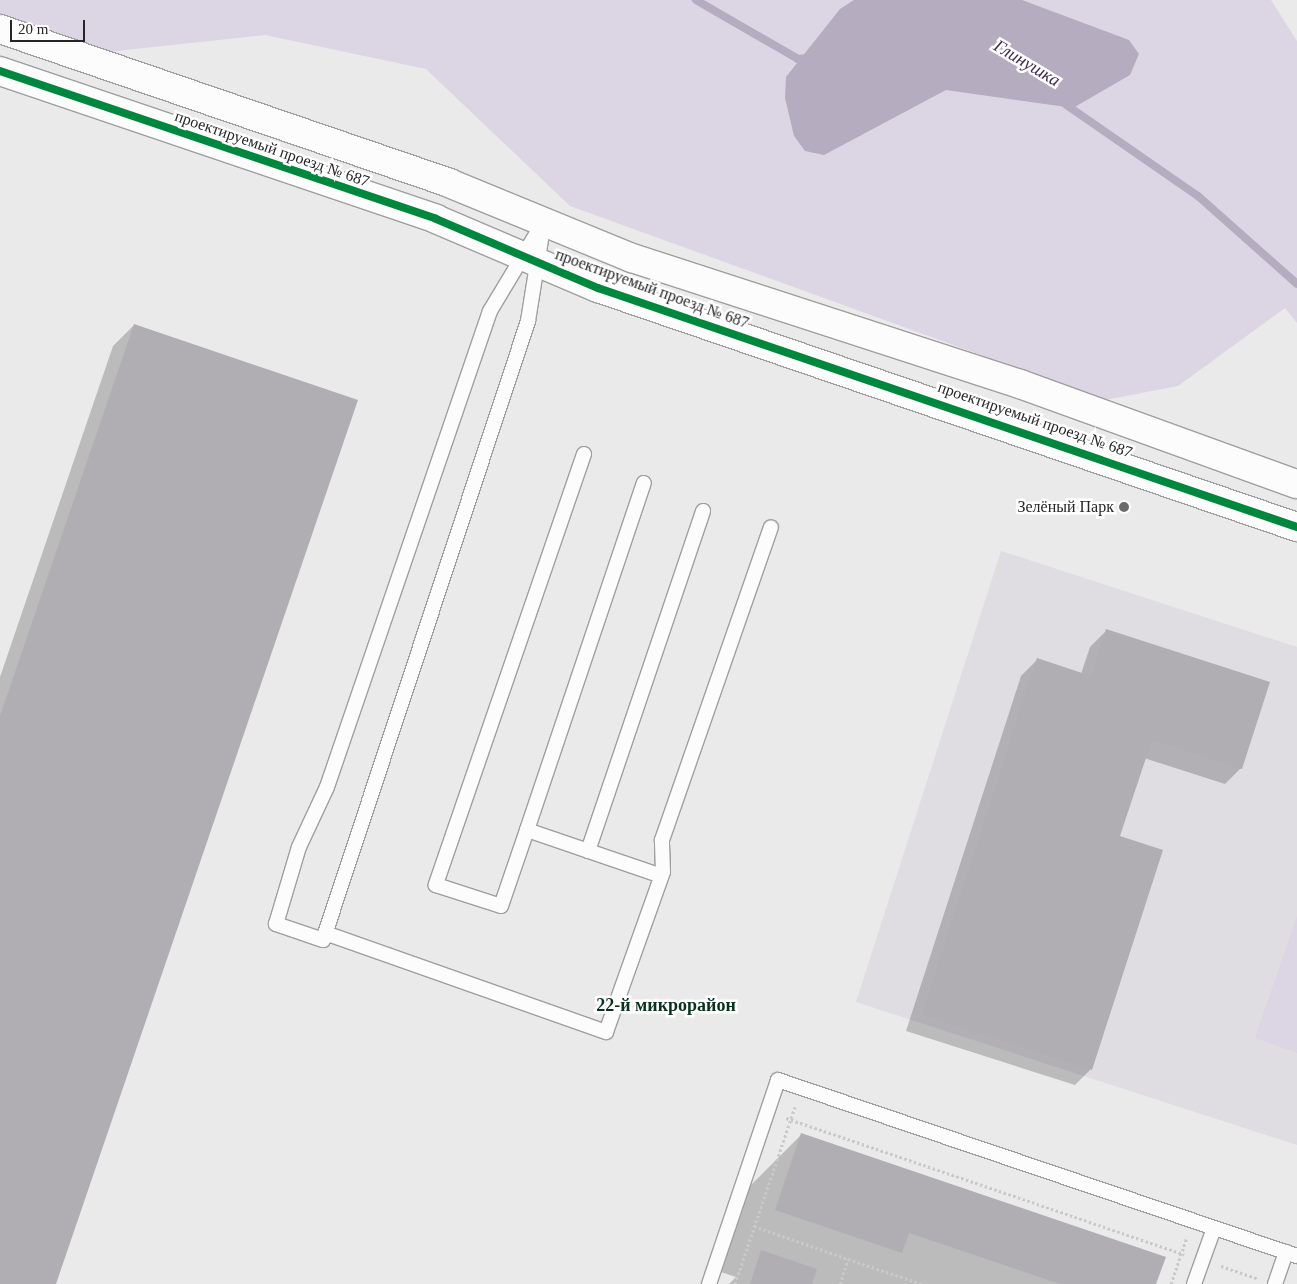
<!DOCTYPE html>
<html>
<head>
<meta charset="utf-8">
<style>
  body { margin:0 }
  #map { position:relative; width:1297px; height:1284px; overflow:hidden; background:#eaeaeb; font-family:Georgia,serif }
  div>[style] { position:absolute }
  .built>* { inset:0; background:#dfdce2 }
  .green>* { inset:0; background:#dcd5e3 }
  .water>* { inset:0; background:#b6acc0 }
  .shadow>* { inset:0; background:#0003 }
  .stream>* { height:8px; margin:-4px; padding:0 4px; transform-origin:4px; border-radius:4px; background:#b6acc0 }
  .building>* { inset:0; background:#b0aeb3 }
  .path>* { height:3px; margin-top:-1.5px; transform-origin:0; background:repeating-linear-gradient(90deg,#c9c9ca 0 2.5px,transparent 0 5px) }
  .roads { filter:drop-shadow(1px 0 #9f9fa0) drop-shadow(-1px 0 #9f9fa0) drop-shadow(0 1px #9f9fa0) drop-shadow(0 -1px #9f9fa0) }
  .lane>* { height:14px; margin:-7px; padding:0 7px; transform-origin:7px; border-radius:7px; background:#fcfcfc }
  .street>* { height:28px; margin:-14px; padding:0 14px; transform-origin:14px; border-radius:14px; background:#fcfcfc }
  .cycleway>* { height:8px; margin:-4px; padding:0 4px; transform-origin:4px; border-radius:4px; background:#00873e }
  .dots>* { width:14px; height:14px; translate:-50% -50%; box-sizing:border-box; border:2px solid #fff; border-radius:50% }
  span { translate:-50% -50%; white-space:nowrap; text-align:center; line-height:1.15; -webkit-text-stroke:5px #fff; paint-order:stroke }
  .street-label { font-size:16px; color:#262527 }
  .poi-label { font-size:16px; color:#262527 }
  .right { translate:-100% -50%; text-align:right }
  .water-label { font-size:18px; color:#3f2a52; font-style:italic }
  .neighbourhood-label { font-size:18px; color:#08321d; font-weight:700 }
  .scale { position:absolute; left:10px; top:20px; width:75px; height:22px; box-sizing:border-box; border:2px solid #262527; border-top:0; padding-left:6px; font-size:15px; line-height:18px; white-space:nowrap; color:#262527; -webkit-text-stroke:4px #fff; paint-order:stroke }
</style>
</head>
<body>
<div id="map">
  <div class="built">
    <div style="clip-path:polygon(1001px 551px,1297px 647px,1297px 1145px,856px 1002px)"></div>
  </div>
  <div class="green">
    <div style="clip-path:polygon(0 0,1271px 0,1297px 41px,1297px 323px,1285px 308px,1178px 386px,1105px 400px,570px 206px,426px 69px,265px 35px,98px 53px,0 20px)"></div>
    <div style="clip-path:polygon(1297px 916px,1297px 1053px,1255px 1038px)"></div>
  </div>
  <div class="water">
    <div style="clip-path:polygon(854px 0,1022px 0,1129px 40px,1139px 54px,1130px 75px,1073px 108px,946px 90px,824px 155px,805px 151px,794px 136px,785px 98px,786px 77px,840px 9px)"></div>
  </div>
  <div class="shadow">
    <div style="clip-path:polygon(134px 325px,55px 1284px,0 1284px,0 677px,113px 346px)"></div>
    <div style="clip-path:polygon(1106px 631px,1241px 768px,1225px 784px,1144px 758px,1119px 836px,1091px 1069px,1075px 1085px,906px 1031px,1021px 676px,1037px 660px,1081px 674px,1090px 647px)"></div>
    <div style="clip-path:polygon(802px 1134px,1155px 1284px,729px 1284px,736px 1277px,715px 1270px,741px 1195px)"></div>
  </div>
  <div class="stream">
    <div style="left:696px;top:0;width:118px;rotate:30deg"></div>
    <div style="left:798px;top:59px;width:10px;rotate:-6deg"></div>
    <div style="left:1065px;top:104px;width:162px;rotate:34.7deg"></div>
    <div style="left:1198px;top:196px;width:132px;rotate:41.6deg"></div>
  </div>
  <div class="building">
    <div style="clip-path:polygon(134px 324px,358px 400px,56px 1284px,0 1284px,0 716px)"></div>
    <div style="clip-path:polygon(1106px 629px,1270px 682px,1242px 769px,1152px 740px,1120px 836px,1163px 850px,1092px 1070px,922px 1015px,1037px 658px,1091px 676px)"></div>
    <div style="clip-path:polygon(801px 1133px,1166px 1257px,1156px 1284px,1060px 1284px,909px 1233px,902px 1253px,775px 1210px)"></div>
    <div style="clip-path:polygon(761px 1250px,817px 1269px,812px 1284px,750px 1284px)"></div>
  </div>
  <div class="path">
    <div style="left:786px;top:1118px;width:421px;rotate:18.9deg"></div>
    <div style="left:754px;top:1226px;width:100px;rotate:19.3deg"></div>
    <div style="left:1221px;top:1266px;width:39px;rotate:19deg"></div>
    <div style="left:735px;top:1284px;width:187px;rotate:-71.3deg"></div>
    <div style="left:840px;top:1284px;width:26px;rotate:-72deg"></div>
    <div style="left:848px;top:1259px;width:78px;rotate:18.7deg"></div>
    <div style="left:1171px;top:1284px;width:50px;rotate:-71.2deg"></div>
  </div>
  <div class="roads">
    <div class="lane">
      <div style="left:544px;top:221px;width:101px;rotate:99.1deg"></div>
      <div style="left:528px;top:321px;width:652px;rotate:108.32deg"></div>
      <div style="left:323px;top:940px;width:50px;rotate:-161.2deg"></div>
      <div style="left:276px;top:924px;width:80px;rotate:-73.4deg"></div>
      <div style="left:299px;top:847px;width:66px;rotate:-65deg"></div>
      <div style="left:327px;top:787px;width:503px;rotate:-71.1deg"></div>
      <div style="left:490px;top:311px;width:105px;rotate:-59deg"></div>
      <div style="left:584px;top:454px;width:456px;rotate:109deg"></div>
      <div style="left:436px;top:885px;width:68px;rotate:17.9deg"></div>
      <div style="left:501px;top:906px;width:80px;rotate:-71.1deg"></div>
      <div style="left:527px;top:830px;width:142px;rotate:18.9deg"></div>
      <div style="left:527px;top:830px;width:366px;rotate:-71.4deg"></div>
      <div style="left:588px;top:851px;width:359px;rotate:-71.3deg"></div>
      <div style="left:325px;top:933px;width:298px;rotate:19.4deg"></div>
      <div style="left:606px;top:1032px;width:170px;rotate:-70.4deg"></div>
      <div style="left:663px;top:872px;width:32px;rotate:-92deg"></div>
      <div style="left:662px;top:840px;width:331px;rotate:-70.8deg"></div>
      <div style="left:709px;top:1284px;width:215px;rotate:-71.3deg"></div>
      <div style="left:778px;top:1080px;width:548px;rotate:18.73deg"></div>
      <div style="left:1194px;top:1284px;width:59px;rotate:-70.3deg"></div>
      <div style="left:1275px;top:1284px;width:34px;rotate:-71deg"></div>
    </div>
    <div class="street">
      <div style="left:0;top:29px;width:475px;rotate:18.9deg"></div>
      <div style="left:449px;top:183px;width:198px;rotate:22.3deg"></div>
      <div style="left:632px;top:258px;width:408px;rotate:18deg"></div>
      <div style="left:1020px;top:384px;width:294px;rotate:19.9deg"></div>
      <div style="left:0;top:71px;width:460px;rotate:18.7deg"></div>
      <div style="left:436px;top:219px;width:176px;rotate:23.1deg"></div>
      <div style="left:598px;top:288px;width:739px;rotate:18.88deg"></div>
    </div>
  </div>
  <div class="cycleway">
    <div style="left:0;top:71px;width:460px;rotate:18.7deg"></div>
    <div style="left:436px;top:219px;width:176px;rotate:23.1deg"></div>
    <div style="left:598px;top:288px;width:739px;rotate:18.88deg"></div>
  </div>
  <div class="dots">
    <div style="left:1124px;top:507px;background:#6b6a6c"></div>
  </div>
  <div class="street-label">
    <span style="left:272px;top:149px;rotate:19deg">проектируемый проезд № 687</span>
    <span style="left:652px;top:289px;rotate:20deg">проектируемый проезд № 687</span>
    <span style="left:1035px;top:420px;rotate:19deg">проектируемый проезд № 687</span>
  </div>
  <div class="poi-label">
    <span class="right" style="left:1114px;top:507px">Зелёный Парк</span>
  </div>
  <div class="water-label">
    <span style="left:1027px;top:63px;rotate:31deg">Глинушка</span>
  </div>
  <div class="neighbourhood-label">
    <span style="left:666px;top:1005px">22-й микрорайон</span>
  </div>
  <div class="scale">20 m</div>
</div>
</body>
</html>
